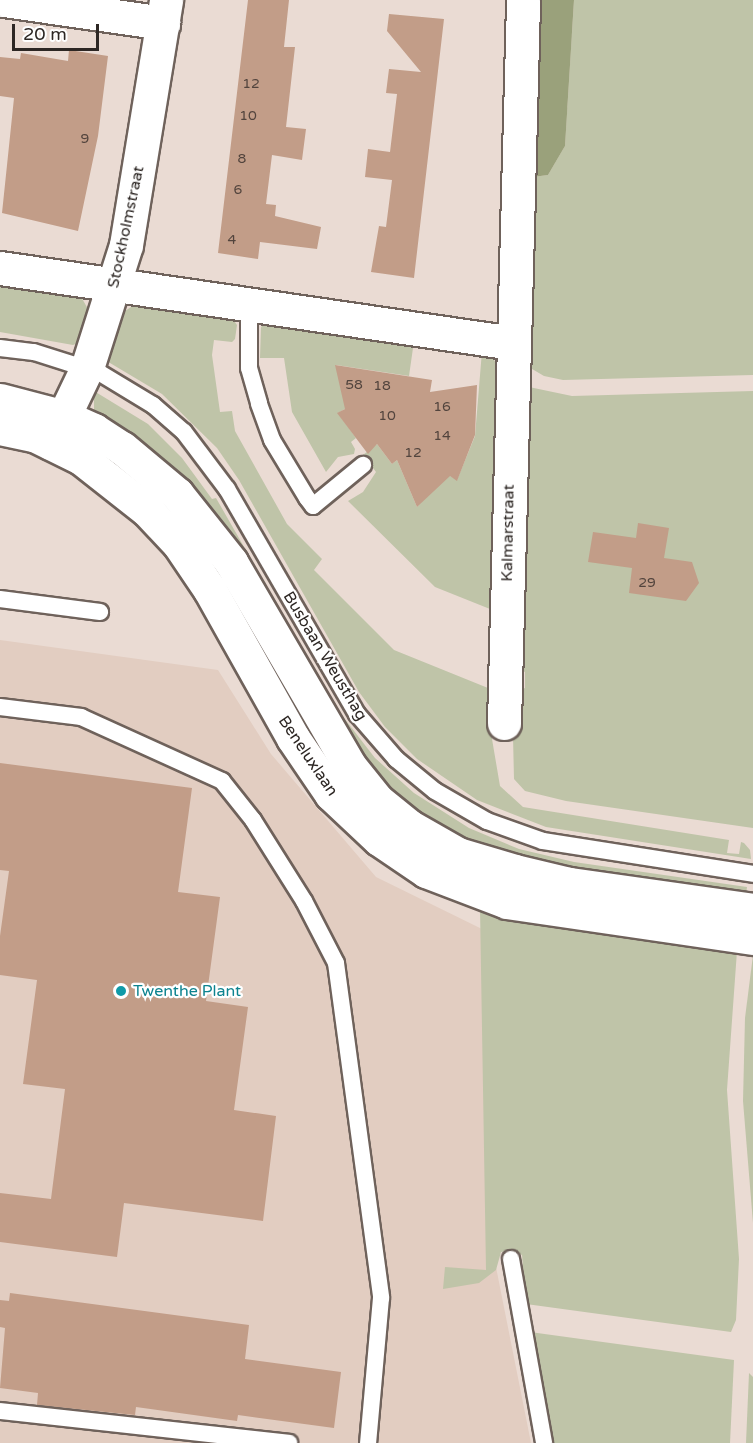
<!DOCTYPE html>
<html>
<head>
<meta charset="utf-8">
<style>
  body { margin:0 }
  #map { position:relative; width:753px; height:1443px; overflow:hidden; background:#eadbd3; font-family:"Varela Round",sans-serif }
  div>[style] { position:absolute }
  .built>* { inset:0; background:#e2cdc1 }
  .green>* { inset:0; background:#bfc4a8 }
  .forest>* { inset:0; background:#9aa17b }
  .building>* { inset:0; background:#c29d88 }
  .roads { filter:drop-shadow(2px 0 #6f625b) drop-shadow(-2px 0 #6f625b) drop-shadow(0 2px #6f625b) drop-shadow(0 -2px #6f625b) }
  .lane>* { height:16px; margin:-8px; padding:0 8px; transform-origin:8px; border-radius:8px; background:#fff }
  .street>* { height:33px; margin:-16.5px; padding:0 16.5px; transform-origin:16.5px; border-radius:16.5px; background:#fff }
  .secondary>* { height:33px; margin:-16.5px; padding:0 16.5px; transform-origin:16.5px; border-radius:16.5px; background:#fff }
  .dots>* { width:16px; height:16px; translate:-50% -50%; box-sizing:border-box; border:3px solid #fff; border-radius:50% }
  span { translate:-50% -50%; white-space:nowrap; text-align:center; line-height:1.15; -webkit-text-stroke:4.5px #fff; paint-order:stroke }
  .number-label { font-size:14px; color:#52443d }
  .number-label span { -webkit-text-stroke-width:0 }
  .street-label { font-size:16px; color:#2d2724 }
  .culture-label { font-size:16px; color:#0d838f }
  .left { translate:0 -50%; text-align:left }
  .scale { position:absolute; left:12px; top:24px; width:87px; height:27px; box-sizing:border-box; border:3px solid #2d2724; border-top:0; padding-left:8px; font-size:18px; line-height:21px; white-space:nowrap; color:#2d2724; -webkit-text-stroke:4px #fff; paint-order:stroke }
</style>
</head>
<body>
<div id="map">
  <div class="built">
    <div style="clip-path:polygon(0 640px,218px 670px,271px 754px,376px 877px,482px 929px,493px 1252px,531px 1443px,0 1443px)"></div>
  </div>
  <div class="green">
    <div style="clip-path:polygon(574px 0,753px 0,753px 375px,563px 380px,544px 376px,527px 366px,525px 178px,548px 175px,565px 146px)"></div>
    <div style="clip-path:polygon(0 279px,80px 295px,88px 309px,83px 341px,73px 345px,0 332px)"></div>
    <div style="clip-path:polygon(137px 303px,229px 314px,237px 325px,235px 339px,232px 342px,214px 340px,212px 355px,220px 412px,232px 411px,235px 431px,287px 524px,322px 559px,314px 570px,394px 650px,488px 688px,490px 609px,435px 587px,348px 501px,363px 492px,376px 472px,363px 455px,377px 444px,392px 464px,397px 460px,417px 507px,447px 474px,457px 480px,475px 436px,482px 351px,491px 355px,497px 365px,492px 739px,500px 786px,523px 807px,729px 840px,727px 853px,739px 854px,741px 842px,744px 843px,750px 850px,751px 859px,546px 827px,477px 800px,417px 759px,385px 727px,359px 692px,239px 480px,217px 448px,162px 394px,105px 360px,122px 313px)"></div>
    <div style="clip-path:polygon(270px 320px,414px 341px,409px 376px,336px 365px,348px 407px,338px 413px,356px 438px,351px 442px,355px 449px,354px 454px,338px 457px,326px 472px,292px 412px,284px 358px,260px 358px,261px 327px)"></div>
    <div style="clip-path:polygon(529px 387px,572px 396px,753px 391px,753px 828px,566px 801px,525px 791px,514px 779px,512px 694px,525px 688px,525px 672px,518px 669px)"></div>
    <div style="clip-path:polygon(94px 391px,148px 424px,182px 458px,212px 499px,216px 498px,337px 709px,375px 758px,414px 793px,469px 828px,519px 849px,574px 862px,747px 887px,745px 902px,514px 867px,396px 804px,94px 413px)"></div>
    <div style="clip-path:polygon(480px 908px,737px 951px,727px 1090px,739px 1259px,736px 1320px,731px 1332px,526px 1304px,522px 1255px,513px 1251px,501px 1252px,496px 1270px,479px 1283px,443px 1289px,445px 1267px,486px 1270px)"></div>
    <div style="clip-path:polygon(753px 955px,753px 1223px,743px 1101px,745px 1018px)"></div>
    <div style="clip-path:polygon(530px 1332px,734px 1360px,730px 1443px,548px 1443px)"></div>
    <div style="clip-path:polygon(749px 1373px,753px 1377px,753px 1443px,746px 1443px)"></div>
  </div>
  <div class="forest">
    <div style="clip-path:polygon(531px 0,574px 0,565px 146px,548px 175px,525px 178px)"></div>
  </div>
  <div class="building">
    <div style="clip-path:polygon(248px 0,289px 0,284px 47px,295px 47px,286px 127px,306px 129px,302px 160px,272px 155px,266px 204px,276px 205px,275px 216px,321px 227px,317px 249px,260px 242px,258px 259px,218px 253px)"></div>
    <div style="clip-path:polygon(389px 14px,444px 19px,414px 278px,371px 272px,379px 226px,386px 227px,392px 180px,365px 177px,368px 149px,390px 152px,397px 94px,386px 93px,389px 69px,421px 72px,387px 31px)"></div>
    <div style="clip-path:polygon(69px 50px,108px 56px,98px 136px,78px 231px,2px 213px,14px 98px,0 96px,0 57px,20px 59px,21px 53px,68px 61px)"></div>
    <div style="clip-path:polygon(335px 365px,432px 380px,430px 392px,477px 385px,475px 435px,457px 481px,450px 476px,417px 507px,397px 460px,392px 464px,377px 444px,368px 454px,337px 413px,345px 409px)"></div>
    <div style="clip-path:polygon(638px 523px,669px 528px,664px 558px,692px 562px,699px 583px,686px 601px,629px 593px,632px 568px,588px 562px,593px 532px,636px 538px)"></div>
    <div style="clip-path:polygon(0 763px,192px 788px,178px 892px,220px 897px,206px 1001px,248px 1007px,234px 1110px,276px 1116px,263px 1221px,124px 1203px,117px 1257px,0 1242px,0 1193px,51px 1199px,65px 1089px,23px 1084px,37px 980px,0 975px,0 936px,9px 871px,0 870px)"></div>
    <div style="clip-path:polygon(10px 1293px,249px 1325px,245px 1359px,341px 1372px,334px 1428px,238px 1415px,237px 1421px,136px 1407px,135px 1415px,37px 1405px,38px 1393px,0 1388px,5px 1328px,0 1327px,0 1300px,9px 1301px)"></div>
  </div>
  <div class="roads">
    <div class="lane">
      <div style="left:249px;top:305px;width:63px;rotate:90deg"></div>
      <div style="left:249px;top:368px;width:37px;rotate:74deg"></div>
      <div style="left:259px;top:404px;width:38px;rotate:70deg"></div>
      <div style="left:272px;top:440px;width:68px;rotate:58.9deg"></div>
      <div style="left:307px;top:498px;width:10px;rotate:53deg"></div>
      <div style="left:313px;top:506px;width:65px;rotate:-39.4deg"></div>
      <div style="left:0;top:348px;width:34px;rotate:7deg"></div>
      <div style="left:34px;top:352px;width:69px;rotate:17.7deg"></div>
      <div style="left:100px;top:373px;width:62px;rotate:31.1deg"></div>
      <div style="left:153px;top:405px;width:41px;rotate:41.1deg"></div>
      <div style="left:184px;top:432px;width:71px;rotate:53deg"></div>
      <div style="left:227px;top:489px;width:260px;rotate:60deg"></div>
      <div style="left:357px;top:714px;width:60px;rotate:49.1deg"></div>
      <div style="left:396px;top:759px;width:50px;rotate:39.4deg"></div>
      <div style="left:435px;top:791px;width:60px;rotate:30deg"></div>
      <div style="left:487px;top:821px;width:59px;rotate:19.7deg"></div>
      <div style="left:543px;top:841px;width:213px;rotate:8.9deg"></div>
      <div style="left:0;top:599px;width:101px;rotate:7.4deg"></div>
      <div style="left:0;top:707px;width:82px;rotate:7deg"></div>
      <div style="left:81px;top:717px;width:155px;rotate:24.4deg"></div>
      <div style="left:222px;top:781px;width:50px;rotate:51.5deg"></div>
      <div style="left:253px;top:820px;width:96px;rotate:57.8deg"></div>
      <div style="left:304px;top:901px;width:70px;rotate:62.7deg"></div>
      <div style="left:336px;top:963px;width:338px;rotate:82.3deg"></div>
      <div style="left:381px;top:1298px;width:146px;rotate:95.1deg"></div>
      <div style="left:511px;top:1259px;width:187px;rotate:79.8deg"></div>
      <div style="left:0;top:1411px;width:291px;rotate:6.3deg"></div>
    </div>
    <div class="street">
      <div style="left:4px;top:0;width:161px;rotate:8.2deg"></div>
      <div style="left:0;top:268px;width:518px;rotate:8.32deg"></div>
      <div style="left:51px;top:443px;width:83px;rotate:-64.4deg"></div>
      <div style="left:87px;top:368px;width:129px;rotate:-72.4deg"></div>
      <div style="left:126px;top:245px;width:248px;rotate:-80.7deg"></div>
      <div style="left:504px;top:723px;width:723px;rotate:-88.49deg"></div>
    </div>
    <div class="secondary">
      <div style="left:0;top:400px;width:67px;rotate:14.7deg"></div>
      <div style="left:65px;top:417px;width:32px;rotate:24deg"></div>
      <div style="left:94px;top:430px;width:33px;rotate:33deg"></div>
      <div style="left:122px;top:448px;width:72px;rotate:39.9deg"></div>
      <div style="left:177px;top:494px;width:87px;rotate:51.5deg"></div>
      <div style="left:231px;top:562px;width:235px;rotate:59.8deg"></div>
      <div style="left:349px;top:765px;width:45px;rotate:51.3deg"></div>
      <div style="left:377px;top:800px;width:41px;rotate:39.1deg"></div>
      <div style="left:409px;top:826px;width:56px;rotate:29.7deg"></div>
      <div style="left:458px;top:854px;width:59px;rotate:16.6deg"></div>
      <div style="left:515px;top:871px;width:56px;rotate:13.5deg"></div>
      <div style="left:569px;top:884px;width:186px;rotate:8deg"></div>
      <div style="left:0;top:428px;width:35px;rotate:12deg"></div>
      <div style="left:34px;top:435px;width:52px;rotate:26.1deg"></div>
      <div style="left:81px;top:458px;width:84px;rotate:38.2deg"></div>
      <div style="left:147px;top:510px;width:47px;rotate:46.7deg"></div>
      <div style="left:179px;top:544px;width:55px;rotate:56deg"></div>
      <div style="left:210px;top:590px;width:170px;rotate:60.7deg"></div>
      <div style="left:293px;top:738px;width:68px;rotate:55.8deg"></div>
      <div style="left:331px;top:794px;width:66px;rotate:43.2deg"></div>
      <div style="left:379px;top:839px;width:57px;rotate:34.2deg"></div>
      <div style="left:426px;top:871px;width:87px;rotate:20.9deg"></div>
      <div style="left:507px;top:902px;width:249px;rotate:8.3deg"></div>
    </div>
  </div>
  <div class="dots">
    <div style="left:121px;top:991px;background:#0f9aa8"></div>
  </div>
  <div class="number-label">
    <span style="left:251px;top:84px">12</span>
    <span style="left:248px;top:116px">10</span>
    <span style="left:85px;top:139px">9</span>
    <span style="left:242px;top:159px">8</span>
    <span style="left:238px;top:190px">6</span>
    <span style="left:232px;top:240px">4</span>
    <span style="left:354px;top:385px">58</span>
    <span style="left:382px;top:386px">18</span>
    <span style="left:442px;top:407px">16</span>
    <span style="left:387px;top:416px">10</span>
    <span style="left:442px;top:436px">14</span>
    <span style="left:413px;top:453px">12</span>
    <span style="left:647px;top:583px">29</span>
  </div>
  <div class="street-label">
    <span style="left:126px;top:227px;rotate:-78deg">Stockholmstraat</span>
    <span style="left:508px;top:533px;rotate:-89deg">Kalmarstraat</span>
    <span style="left:325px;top:656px;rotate:59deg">Busbaan Weusthag</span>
    <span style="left:308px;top:756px;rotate:56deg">Beneluxlaan</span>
  </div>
  <div class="culture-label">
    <span class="left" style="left:133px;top:991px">Twenthe Plant</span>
  </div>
  <div class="scale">20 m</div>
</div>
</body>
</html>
